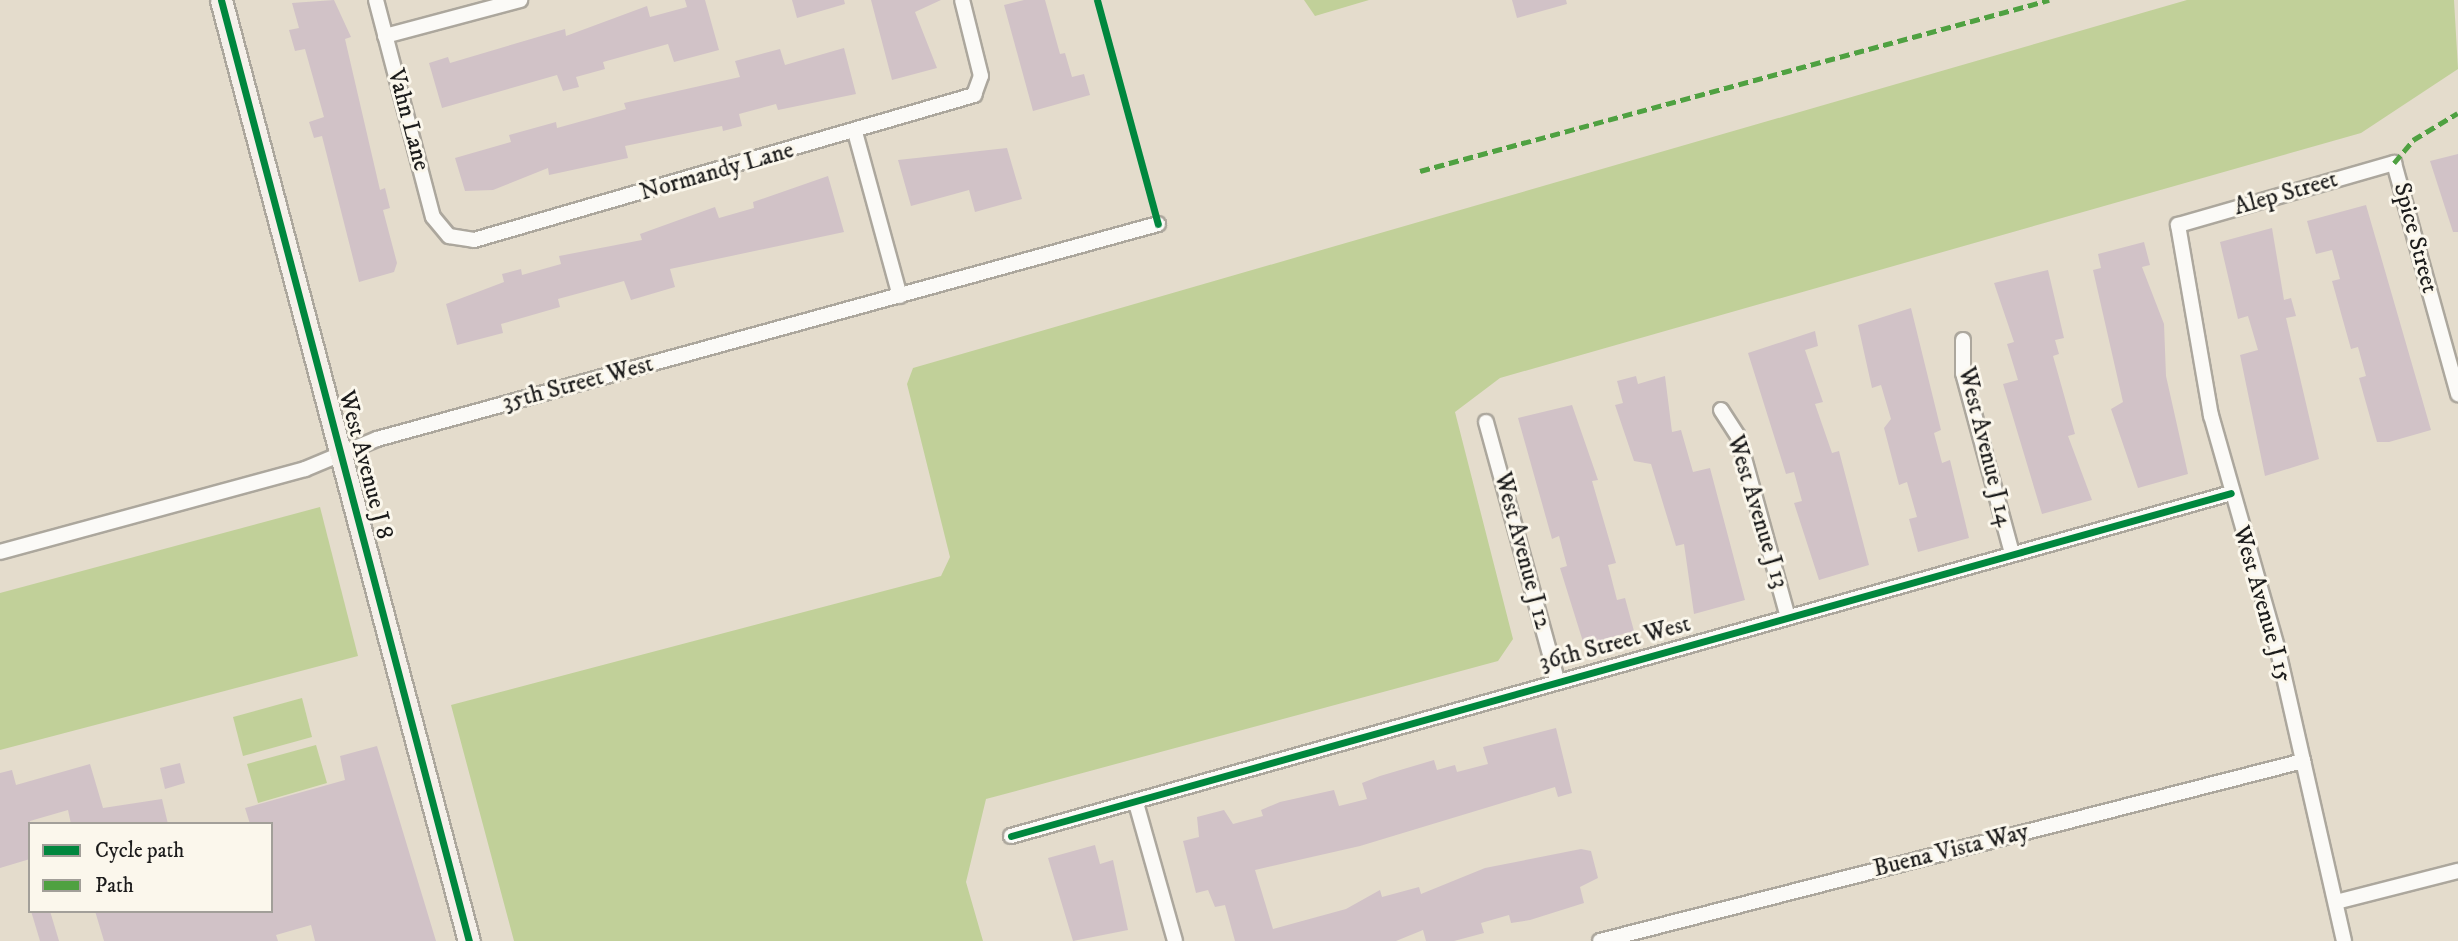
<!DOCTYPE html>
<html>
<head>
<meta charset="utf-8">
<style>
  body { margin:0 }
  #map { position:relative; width:2458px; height:941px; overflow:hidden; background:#e4dccc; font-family:"IM FELL DW Pica",serif }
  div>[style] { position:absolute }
  .green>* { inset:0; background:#c1d099 }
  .building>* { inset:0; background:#d1c2c7 }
  .roads { filter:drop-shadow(2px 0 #aca79d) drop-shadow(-2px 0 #aca79d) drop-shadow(0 2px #aca79d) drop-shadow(0 -2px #aca79d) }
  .street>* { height:14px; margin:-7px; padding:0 7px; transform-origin:7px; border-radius:7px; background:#fbfaf7 }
  .secondary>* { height:21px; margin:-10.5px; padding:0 10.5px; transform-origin:10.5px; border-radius:10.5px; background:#f5f0ea }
  .quiet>* { height:5px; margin-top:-2.5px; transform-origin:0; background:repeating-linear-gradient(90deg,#4fa141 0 10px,transparent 0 15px) }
  .cycleway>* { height:7px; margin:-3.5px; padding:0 3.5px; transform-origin:3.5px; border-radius:3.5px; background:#00873e }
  span { translate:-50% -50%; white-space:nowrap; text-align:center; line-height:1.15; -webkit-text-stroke:6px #fbf7ec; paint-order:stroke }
  .street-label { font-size:24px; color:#1c1c1c }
  .legend { position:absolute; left:28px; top:822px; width:245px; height:91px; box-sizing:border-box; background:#fbf7ec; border:2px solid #a29f99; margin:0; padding:9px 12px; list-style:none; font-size:21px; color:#1c1c1c }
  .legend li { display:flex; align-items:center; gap:14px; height:35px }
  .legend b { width:35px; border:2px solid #a29f99 }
</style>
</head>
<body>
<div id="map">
  <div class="green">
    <div style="clip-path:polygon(1304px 0,1369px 0,1315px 16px)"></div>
    <div style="clip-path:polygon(2187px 0,2454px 0,2458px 69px,2361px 133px,1500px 378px,1455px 412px,1513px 639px,1498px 661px,986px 799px,966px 882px,983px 941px,514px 941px,451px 705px,941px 576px,950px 557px,907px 384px,913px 368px)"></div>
    <div style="clip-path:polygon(320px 507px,358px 656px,0 750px,0 593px)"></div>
    <div style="clip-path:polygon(302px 698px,312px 737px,243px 756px,233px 717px)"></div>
    <div style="clip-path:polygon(316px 745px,327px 783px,258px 803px,247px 764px)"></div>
  </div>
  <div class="building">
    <div style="clip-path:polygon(334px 0,351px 37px,345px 39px,380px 190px,385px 188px,390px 208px,383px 210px,397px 263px,394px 272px,359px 282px,322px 136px,314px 138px,309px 122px,324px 117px,305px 49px,295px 51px,289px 30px,299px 28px,292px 3px)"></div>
    <div style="clip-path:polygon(685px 0,705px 0,719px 50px,674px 62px,668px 44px,603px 62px,605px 69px,576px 77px,579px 87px,563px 91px,557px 75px,442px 108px,429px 63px,448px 57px,450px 63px,565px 29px,566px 36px,647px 6px,650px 17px,687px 7px)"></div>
    <div style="clip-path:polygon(792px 0,844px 0,845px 4px,797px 18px)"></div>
    <div style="clip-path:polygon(871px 0,941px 0,915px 12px,937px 68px,892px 80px)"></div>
    <div style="clip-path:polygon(1024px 0,1045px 0,1060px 54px,1065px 53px,1072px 77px,1084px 74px,1090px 95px,1033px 111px,1004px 5px)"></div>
    <div style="clip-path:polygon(1512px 0,1566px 0,1567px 4px,1517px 18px)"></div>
    <div style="clip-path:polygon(844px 48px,856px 94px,778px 110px,776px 104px,739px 114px,742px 126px,723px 131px,722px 126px,625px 146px,628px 158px,549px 175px,548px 168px,493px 190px,465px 191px,455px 158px,511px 142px,509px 135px,556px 122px,557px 128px,626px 109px,624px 103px,740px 77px,735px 61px,780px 49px,785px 65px)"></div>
    <div style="clip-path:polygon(1007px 148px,1022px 199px,975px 212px,969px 190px,911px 206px,898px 160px)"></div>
    <div style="clip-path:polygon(2458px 154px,2458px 232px,2453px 232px,2430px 161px)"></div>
    <div style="clip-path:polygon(828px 176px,844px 232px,670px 269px,675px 287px,631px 300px,624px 281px,558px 299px,560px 307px,501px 324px,503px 333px,457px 345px,446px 304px,504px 282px,502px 274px,521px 269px,522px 275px,561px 264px,559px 256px,642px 240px,640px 234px,715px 207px,719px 218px,754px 208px,753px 202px)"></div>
    <div style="clip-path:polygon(2366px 205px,2431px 430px,2389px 442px,2377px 442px,2359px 378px,2366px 376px,2358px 347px,2351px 349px,2332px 281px,2340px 279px,2332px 250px,2316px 254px,2307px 221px)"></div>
    <div style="clip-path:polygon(2272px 228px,2284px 300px,2291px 298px,2296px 316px,2286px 318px,2319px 459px,2265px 476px,2240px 355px,2258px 350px,2248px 316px,2238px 319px,2220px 242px)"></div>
    <div style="clip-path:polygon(2144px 242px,2150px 265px,2142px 267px,2164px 324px,2166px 376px,2188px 474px,2138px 488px,2111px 409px,2123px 402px,2093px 270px,2101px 268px,2098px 254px)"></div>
    <div style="clip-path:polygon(2048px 270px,2064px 338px,2055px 340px,2059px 354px,2053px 356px,2075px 434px,2068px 436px,2092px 500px,2042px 514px,2003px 384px,2018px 380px,2007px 344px,2014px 342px,1994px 283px)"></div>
    <div style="clip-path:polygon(1911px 308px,1941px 430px,1934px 433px,1942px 463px,1950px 460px,1969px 538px,1918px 552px,1909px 519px,1917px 517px,1907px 482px,1899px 485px,1884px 428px,1891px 419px,1881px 385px,1872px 388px,1858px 325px)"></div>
    <div style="clip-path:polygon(1815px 331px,1818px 346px,1805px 350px,1823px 402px,1815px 404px,1832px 453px,1839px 451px,1869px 565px,1819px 580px,1794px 503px,1802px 501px,1794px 472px,1786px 474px,1748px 353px)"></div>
    <div style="clip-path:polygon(1636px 376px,1638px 384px,1665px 376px,1672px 432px,1681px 430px,1693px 472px,1710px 468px,1745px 600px,1694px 614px,1684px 544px,1676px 546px,1651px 464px,1634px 461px,1615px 405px,1623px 403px,1617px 381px)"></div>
    <div style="clip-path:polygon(1572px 405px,1598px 480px,1592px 481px,1616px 563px,1608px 565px,1617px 600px,1625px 598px,1634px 631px,1584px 645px,1560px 568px,1567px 566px,1559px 536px,1552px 539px,1518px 418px)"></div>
    <div style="clip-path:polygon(1556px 728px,1572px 793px,1558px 797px,1555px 787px,1360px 846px,1255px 870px,1273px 929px,1346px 909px,1380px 890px,1382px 897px,1419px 887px,1421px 894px,1485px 868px,1581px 849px,1591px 851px,1598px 878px,1580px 887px,1584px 903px,1530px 920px,1511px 923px,1509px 915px,1481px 923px,1484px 933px,1454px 941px,1426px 941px,1423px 930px,1396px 941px,1235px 941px,1225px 905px,1215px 907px,1208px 890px,1196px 893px,1183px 841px,1199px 837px,1197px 817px,1224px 810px,1233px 824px,1263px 816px,1261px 810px,1280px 802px,1334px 790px,1339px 806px,1367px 799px,1362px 783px,1380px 776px,1434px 760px,1437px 770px,1455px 765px,1457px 772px,1488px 764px,1483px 747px)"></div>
    <div style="clip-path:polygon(377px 746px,436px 941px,315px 941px,311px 925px,276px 935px,278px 941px,104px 941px,95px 911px,271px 911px,271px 824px,250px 824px,245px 808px,345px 780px,340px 756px)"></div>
    <div style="clip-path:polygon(180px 763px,185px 783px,165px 789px,160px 768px)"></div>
    <div style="clip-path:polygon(90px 764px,103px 808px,162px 799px,168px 824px,71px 824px,68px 810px,30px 821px,30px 859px,0 868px,0 773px,12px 770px,16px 785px)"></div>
    <div style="clip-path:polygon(1095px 845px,1100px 864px,1113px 860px,1128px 930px,1073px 941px,1048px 858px)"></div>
    <div style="clip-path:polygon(31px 911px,50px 911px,59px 941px,40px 941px)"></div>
  </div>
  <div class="roads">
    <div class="street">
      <div style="left:376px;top:0;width:224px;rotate:75.3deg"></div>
      <div style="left:433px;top:217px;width:25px;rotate:50deg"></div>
      <div style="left:449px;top:236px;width:25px;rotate:9deg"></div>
      <div style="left:474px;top:240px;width:521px;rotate:-16.17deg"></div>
      <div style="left:974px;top:95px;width:20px;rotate:-70deg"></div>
      <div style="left:981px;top:76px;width:78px;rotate:-104deg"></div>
      <div style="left:385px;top:36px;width:140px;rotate:-14.9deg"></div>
      <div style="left:855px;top:132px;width:170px;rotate:74.7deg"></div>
      <div style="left:1963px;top:340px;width:33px;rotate:90deg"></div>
      <div style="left:1963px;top:373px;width:187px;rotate:74.8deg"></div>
      <div style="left:1721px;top:410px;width:31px;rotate:57deg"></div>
      <div style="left:1738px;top:436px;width:188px;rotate:74.6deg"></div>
      <div style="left:1486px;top:422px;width:267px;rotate:74.6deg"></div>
      <div style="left:0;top:552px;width:316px;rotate:-15.2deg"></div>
      <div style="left:305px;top:469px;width:78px;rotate:-22.6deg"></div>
      <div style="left:377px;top:439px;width:810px;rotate:-15.39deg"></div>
      <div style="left:1136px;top:803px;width:143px;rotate:74.2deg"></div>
      <div style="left:1011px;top:836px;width:1267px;rotate:-15.7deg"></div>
      <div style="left:2336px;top:902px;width:126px;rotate:-14.3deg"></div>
      <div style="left:1600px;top:941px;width:726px;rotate:-14.36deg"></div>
      <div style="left:2344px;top:941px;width:294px;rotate:-102.8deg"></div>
      <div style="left:2279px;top:654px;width:248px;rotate:-105.9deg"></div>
      <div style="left:2211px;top:416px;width:194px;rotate:-99.8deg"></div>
      <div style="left:2178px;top:225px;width:225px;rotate:-16deg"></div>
      <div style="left:2394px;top:163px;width:240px;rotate:74.5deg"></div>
    </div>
    <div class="secondary">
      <div style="left:221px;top:0;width:973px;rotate:75.24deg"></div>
    </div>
  </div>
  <div class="quiet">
    <div style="left:2394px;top:163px;width:30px;rotate:-50deg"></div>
    <div style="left:2413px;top:140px;width:52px;rotate:-31deg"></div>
    <div style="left:1420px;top:171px;width:652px;rotate:-15.21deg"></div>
  </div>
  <div class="cycleway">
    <div style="left:221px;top:0;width:973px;rotate:75.24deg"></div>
    <div style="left:1097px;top:0;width:232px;rotate:74.8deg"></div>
    <div style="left:1011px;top:836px;width:1267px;rotate:-15.7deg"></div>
  </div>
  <div class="street-label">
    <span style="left:408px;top:120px;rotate:75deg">Vahn Lane</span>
    <span style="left:717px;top:172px;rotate:-16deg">Normandy Lane</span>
    <span style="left:2286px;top:194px;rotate:-16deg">Alep Street</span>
    <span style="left:2415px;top:238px;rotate:75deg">Spice Street</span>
    <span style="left:578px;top:384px;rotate:-15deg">35th Street West</span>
    <span style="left:1985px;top:447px;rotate:76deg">West Avenue J 14</span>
    <span style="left:365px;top:465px;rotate:75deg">West Avenue J 8</span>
    <span style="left:1757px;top:512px;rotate:73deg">West Avenue J 13</span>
    <span style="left:1522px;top:551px;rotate:75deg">West Avenue J 12</span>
    <span style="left:2262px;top:604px;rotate:74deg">West Avenue J 15</span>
    <span style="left:1615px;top:644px;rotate:-15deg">36th Street West</span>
    <span style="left:1951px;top:851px;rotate:-14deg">Buena Vista Way</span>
  </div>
  <ul class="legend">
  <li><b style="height:9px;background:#00873e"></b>Cycle path</li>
  <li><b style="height:9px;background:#4fa141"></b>Path</li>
  </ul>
</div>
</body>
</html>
